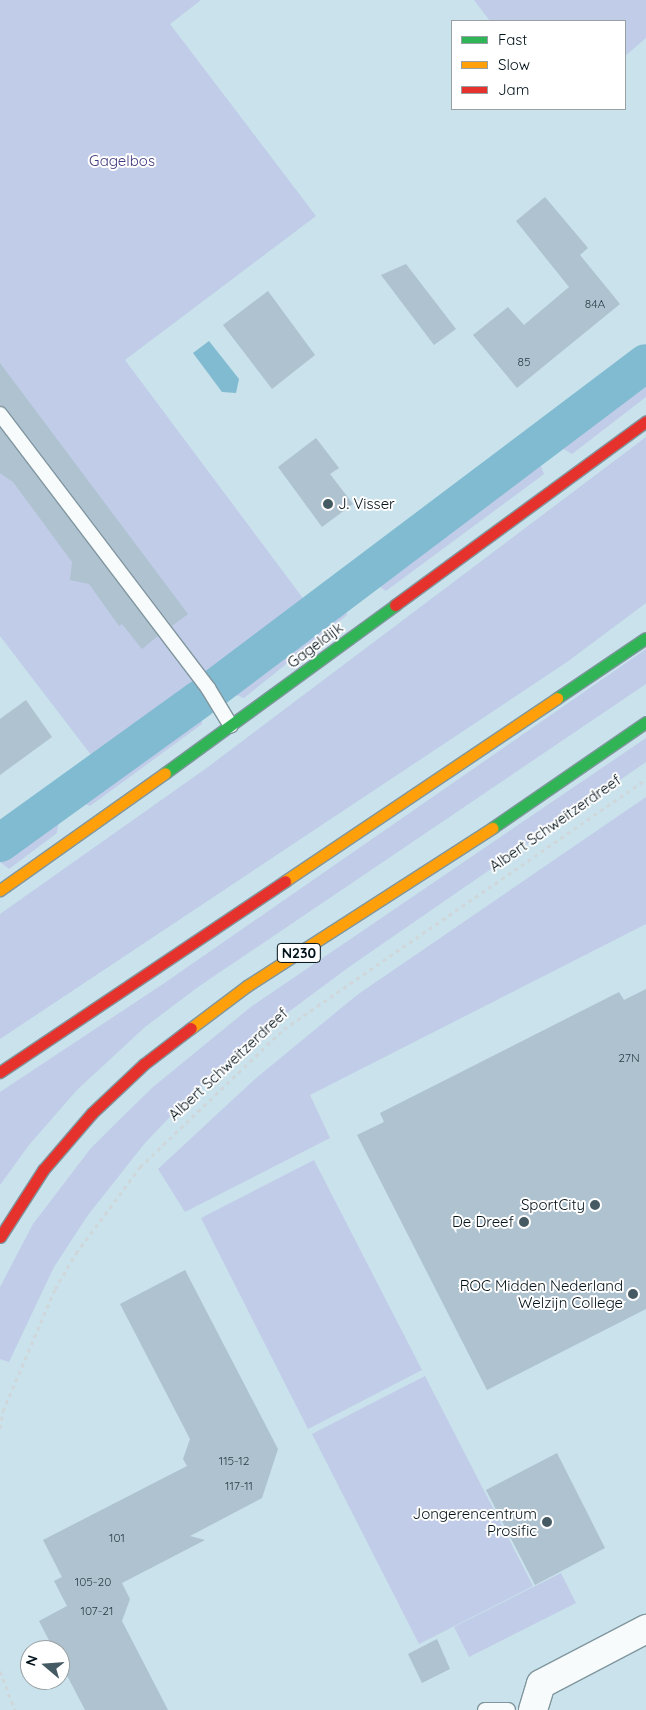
<!DOCTYPE html>
<html>
<head>
<meta charset="utf-8">
<style>
  body { margin:0 }
  #map { position:relative; width:646px; height:1710px; overflow:hidden; background:#c9e2ec; font-family:Quicksand,sans-serif }
  div>[style] { position:absolute }
  .green>* { inset:0; background:#c1cce8 }
  .water>* { inset:0; background:#80bbd1 }
  .canal>* { height:38px; margin:-19px; padding:0 19px; transform-origin:19px; border-radius:19px; background:#80bbd1 }
  .building>* { inset:0; background:#aec2cf }
  .path>* { height:3px; margin-top:-1.5px; transform-origin:0; background:repeating-linear-gradient(90deg,#cfd7da 0 4px,transparent 0 8px) }
  .roads { filter:drop-shadow(1px 0 #80969e) drop-shadow(-1px 0 #80969e) drop-shadow(0 1px #80969e) drop-shadow(0 -1px #80969e) }
  .lane>* { height:14px; margin:-7px; padding:0 7px; transform-origin:7px; border-radius:7px; background:#f7fbfc }
  .street>* { height:28px; margin:-14px; padding:0 14px; transform-origin:14px; border-radius:14px; background:#f7fbfc }
  .fast>* { height:11px; margin:-5.5px; padding:0 5.5px; transform-origin:5.5px; border-radius:5.5px; background:#30b455 }
  .slow>* { height:11px; margin:-5.5px; padding:0 5.5px; transform-origin:5.5px; border-radius:5.5px; background:#ff9f0a }
  .jam>* { height:11px; margin:-5.5px; padding:0 5.5px; transform-origin:5.5px; border-radius:5.5px; background:#e5322d }
  .dots>* { width:14px; height:14px; translate:-50% -50%; box-sizing:border-box; border:2px solid #fff; border-radius:50% }
  span { translate:-50% -50%; white-space:nowrap; text-align:center; line-height:1.15; -webkit-text-stroke:4px #fff; paint-order:stroke }
  .number-label { font-size:12px; color:#2c3d46 }
  .number-label span { -webkit-text-stroke-width:0 }
  .shield-label span { padding:1px 4px; background:#fff; border:1px solid; border-radius:4px; -webkit-text-stroke-width:0 }
  .shield-label { font-size:14px; color:#001119; font-weight:700 }
  .park-label { font-size:15px; color:#41397e }
  .poi-label { font-size:15px; color:#001119 }
  .left { translate:0 -50%; text-align:left }
  .right { translate:-100% -50%; text-align:right }
  .street-label { font-size:15px; color:#001119 }
  .legend { position:absolute; left:451px; top:20px; width:175px; height:90px; box-sizing:border-box; background:#fff; border:1px solid #99a0a3; margin:0; padding:6px 9px; list-style:none; font-size:15px; color:#001119 }
  .legend li { display:flex; align-items:center; gap:10px; height:25px }
  .legend b { width:25px; border:1px solid #99a0a3 }
  .north { position:absolute; left:20px; top:1640px; width:50px; height:50px; box-sizing:border-box; background:#fff; border:1px solid #99a0a3; border-radius:50%; rotate:288deg; font-size:14px; font-weight:700; line-height:20px; text-align:center; color:#001119 }
  .north::after { content:''; display:block; margin:auto; width:18px; height:22px; background:#465a63; clip-path:polygon(50% 0,100% 100%,50% 72%,0 100%) }
</style>
</head>
<body>
<div id="map">
  <div class="green">
    <div style="clip-path:polygon(0 0,201px 0,170px 24px,316px 216px,125px 360px,314px 613px,101px 768px,0 636px)"></div>
    <div style="clip-path:polygon(474px 0,646px 0,646px 38px,625px 56px,625px 21px,490px 21px)"></div>
    <div style="clip-path:polygon(646px 373px,646px 397px,572px 454px,554px 443px)"></div>
    <div style="clip-path:polygon(646px 437px,646px 603px,567px 662px,0 1039px,0 914px,208px 767px)"></div>
    <div style="clip-path:polygon(538px 459px,544px 474px,386px 591px,369px 580px,525px 462px)"></div>
    <div style="clip-path:polygon(342px 598px,347px 615px,244px 698px,226px 691px)"></div>
    <div style="clip-path:polygon(646px 649px,646px 684px,198px 987px,145px 1027px,77px 1090px,29px 1145px,0 1185px,0 1092px,163px 984px)"></div>
    <div style="clip-path:polygon(191px 715px,202px 718px,202px 724px,90px 806px,74px 799px)"></div>
    <div style="clip-path:polygon(646px 738px,646px 762px,349px 967px,279px 1019px,183px 1103px,145px 1143px,88px 1215px,54px 1267px,9px 1362px,0 1359px,0 1287px,33px 1224px,91px 1148px,115px 1124px,153px 1087px,252px 1006px)"></div>
    <div style="clip-path:polygon(646px 797px,646px 924px,310px 1095px,330px 1138px,185px 1212px,158px 1169px,255px 1079px,357px 995px)"></div>
    <div style="clip-path:polygon(55px 814px,59px 820px,57px 833px,9px 869px,0 862px,0 854px)"></div>
    <div style="clip-path:polygon(314px 1160px,422px 1370px,308px 1429px,201px 1218px)"></div>
    <div style="clip-path:polygon(425px 1376px,533px 1586px,419px 1644px,312px 1434px)"></div>
    <div style="clip-path:polygon(561px 1573px,576px 1603px,469px 1657px,454px 1627px)"></div>
  </div>
  <div class="water">
    <div style="clip-path:polygon(209px 341px,239px 379px,236px 393px,222px 392px,193px 353px)"></div>
  </div>
  <div class="canal">
    <div style="left:216px;top:687px;width:538px;rotate:-37deg"></div>
    <div style="left:0;top:843px;width:246px;rotate:-35.8deg"></div>
  </div>
  <div class="building">
    <div style="clip-path:polygon(545px 197px,588px 248px,580px 255px,620px 304px,517px 388px,473px 335px,508px 307px,524px 325px,569px 287px,516px 221px)"></div>
    <div style="clip-path:polygon(406px 264px,456px 329px,434px 345px,381px 275px)"></div>
    <div style="clip-path:polygon(268px 291px,315px 355px,272px 389px,223px 325px)"></div>
    <div style="clip-path:polygon(0 363px,188px 614px,172px 626px,7px 409px,0 405px)"></div>
    <div style="clip-path:polygon(0 428px,158px 636px,142px 649px,122px 624px,119px 626px,89px 584px,70px 580px,72px 562px,13px 482px,0 473px)"></div>
    <div style="clip-path:polygon(316px 438px,339px 468px,330px 474px,353px 504px,322px 527px,278px 467px)"></div>
    <div style="clip-path:polygon(26px 700px,52px 737px,0 775px,0 719px)"></div>
    <div style="clip-path:polygon(646px 989px,646px 1309px,487px 1390px,357px 1135px,384px 1122px,380px 1113px,619px 992px,624px 1000px)"></div>
    <div style="clip-path:polygon(185px 1270px,278px 1449px,262px 1498px,190px 1536px,205px 1540px,122px 1583px,130px 1599px,122px 1621px,168px 1710px,85px 1710px,60px 1662px,60px 1650px,54px 1650px,39px 1621px,67px 1606px,54px 1581px,62px 1577px,43px 1540px,187px 1466px,183px 1459px,190px 1439px,120px 1304px)"></div>
    <div style="clip-path:polygon(557px 1453px,605px 1548px,535px 1585px,486px 1490px)"></div>
    <div style="clip-path:polygon(437px 1639px,450px 1669px,422px 1683px,408px 1654px)"></div>
  </div>
  <div class="path">
    <div style="left:0;top:1428px;width:17px;rotate:-80deg"></div>
    <div style="left:3px;top:1411px;width:133px;rotate:-66.9deg"></div>
    <div style="left:55px;top:1289px;width:42px;rotate:-59.7deg"></div>
    <div style="left:76px;top:1253px;width:107px;rotate:-53.3deg"></div>
    <div style="left:140px;top:1167px;width:199px;rotate:-43.8deg"></div>
    <div style="left:284px;top:1029px;width:440px;rotate:-34.6deg"></div>
    <div style="left:0;top:1671px;width:42px;rotate:69deg"></div>
  </div>
  <div class="roads">
    <div class="lane">
      <div style="left:0;top:414px;width:344px;rotate:52.8deg"></div>
      <div style="left:208px;top:688px;width:44px;rotate:58.8deg"></div>
      <div style="left:485px;top:1710px;width:23px"></div>
    </div>
    <div class="street">
      <div style="left:533px;top:1710px;width:27px;rotate:-73deg"></div>
      <div style="left:541px;top:1684px;width:119px;rotate:-27.6deg"></div>
    </div>
    <div class="fast">
      <div style="left:557px;top:698px;width:107px;rotate:-34deg"></div>
      <div style="left:165px;top:773px;width:285px;rotate:-36.1deg"></div>
      <div style="left:492px;top:828px;width:187px;rotate:-34.5deg"></div>
    </div>
    <div class="slow">
      <div style="left:285px;top:881px;width:328px;rotate:-33.9deg"></div>
      <div style="left:0;top:890px;width:202px;rotate:-35.3deg"></div>
      <div style="left:191px;top:1028px;width:70px;rotate:-36.9deg"></div>
      <div style="left:247px;top:986px;width:292px;rotate:-32.8deg"></div>
    </div>
    <div class="jam">
      <div style="left:395px;top:605px;width:311px;rotate:-36.2deg"></div>
      <div style="left:0;top:1072px;width:343px;rotate:-33.8deg"></div>
      <div style="left:0;top:1237px;width:80px;rotate:-57.3deg"></div>
      <div style="left:43px;top:1170px;width:75px;rotate:-49.3deg"></div>
      <div style="left:92px;top:1113px;width:71px;rotate:-43.3deg"></div>
      <div style="left:144px;top:1064px;width:59px;rotate:-37.5deg"></div>
    </div>
  </div>
  <div class="dots">
    <div style="left:328px;top:504px;background:#465a63"></div>
    <div style="left:595px;top:1205px;background:#465a63"></div>
    <div style="left:524px;top:1222px;background:#465a63"></div>
    <div style="left:633px;top:1294px;background:#465a63"></div>
    <div style="left:547px;top:1522px;background:#465a63"></div>
  </div>
  <div class="number-label">
    <span style="left:595px;top:304px">84A</span>
    <span style="left:524px;top:362px">85</span>
    <span style="left:629px;top:1058px">27N</span>
    <span style="left:234px;top:1461px">115-12</span>
    <span style="left:239px;top:1486px">117-11</span>
    <span style="left:117px;top:1538px">101</span>
    <span style="left:93px;top:1582px">105-20</span>
    <span style="left:97px;top:1611px">107-21</span>
  </div>
  <div class="shield-label">
    <span style="left:299px;top:953px">N230</span>
  </div>
  <div class="park-label">
    <span style="left:122px;top:161px">Gagelbos</span>
  </div>
  <div class="poi-label">
    <span class="left" style="left:338px;top:504px">J. Visser</span>
    <span class="right" style="left:585px;top:1205px">SportCity</span>
    <span class="right" style="left:514px;top:1222px">De Dreef</span>
    <span class="right" style="left:623px;top:1294px">ROC Midden Nederland<br>Welzijn College</span>
    <span class="right" style="left:537px;top:1522px">Jongerencentrum<br>Prosific</span>
  </div>
  <div class="street-label">
    <span style="left:315px;top:645px;rotate:-37deg">Gageldijk</span>
    <span style="left:555px;top:823px;rotate:-35deg">Albert Schweitzerdreef</span>
    <span style="left:228px;top:1064px;rotate:-43deg">Albert Schweitzerdreef</span>
  </div>
  <ul class="legend">
  <li><b style="height:6px;background:#30b455"></b>Fast</li>
  <li><b style="height:6px;background:#ff9f0a"></b>Slow</li>
  <li><b style="height:6px;background:#e5322d"></b>Jam</li>
  </ul>
  <div class="north">N</div>
</div>
</body>
</html>
